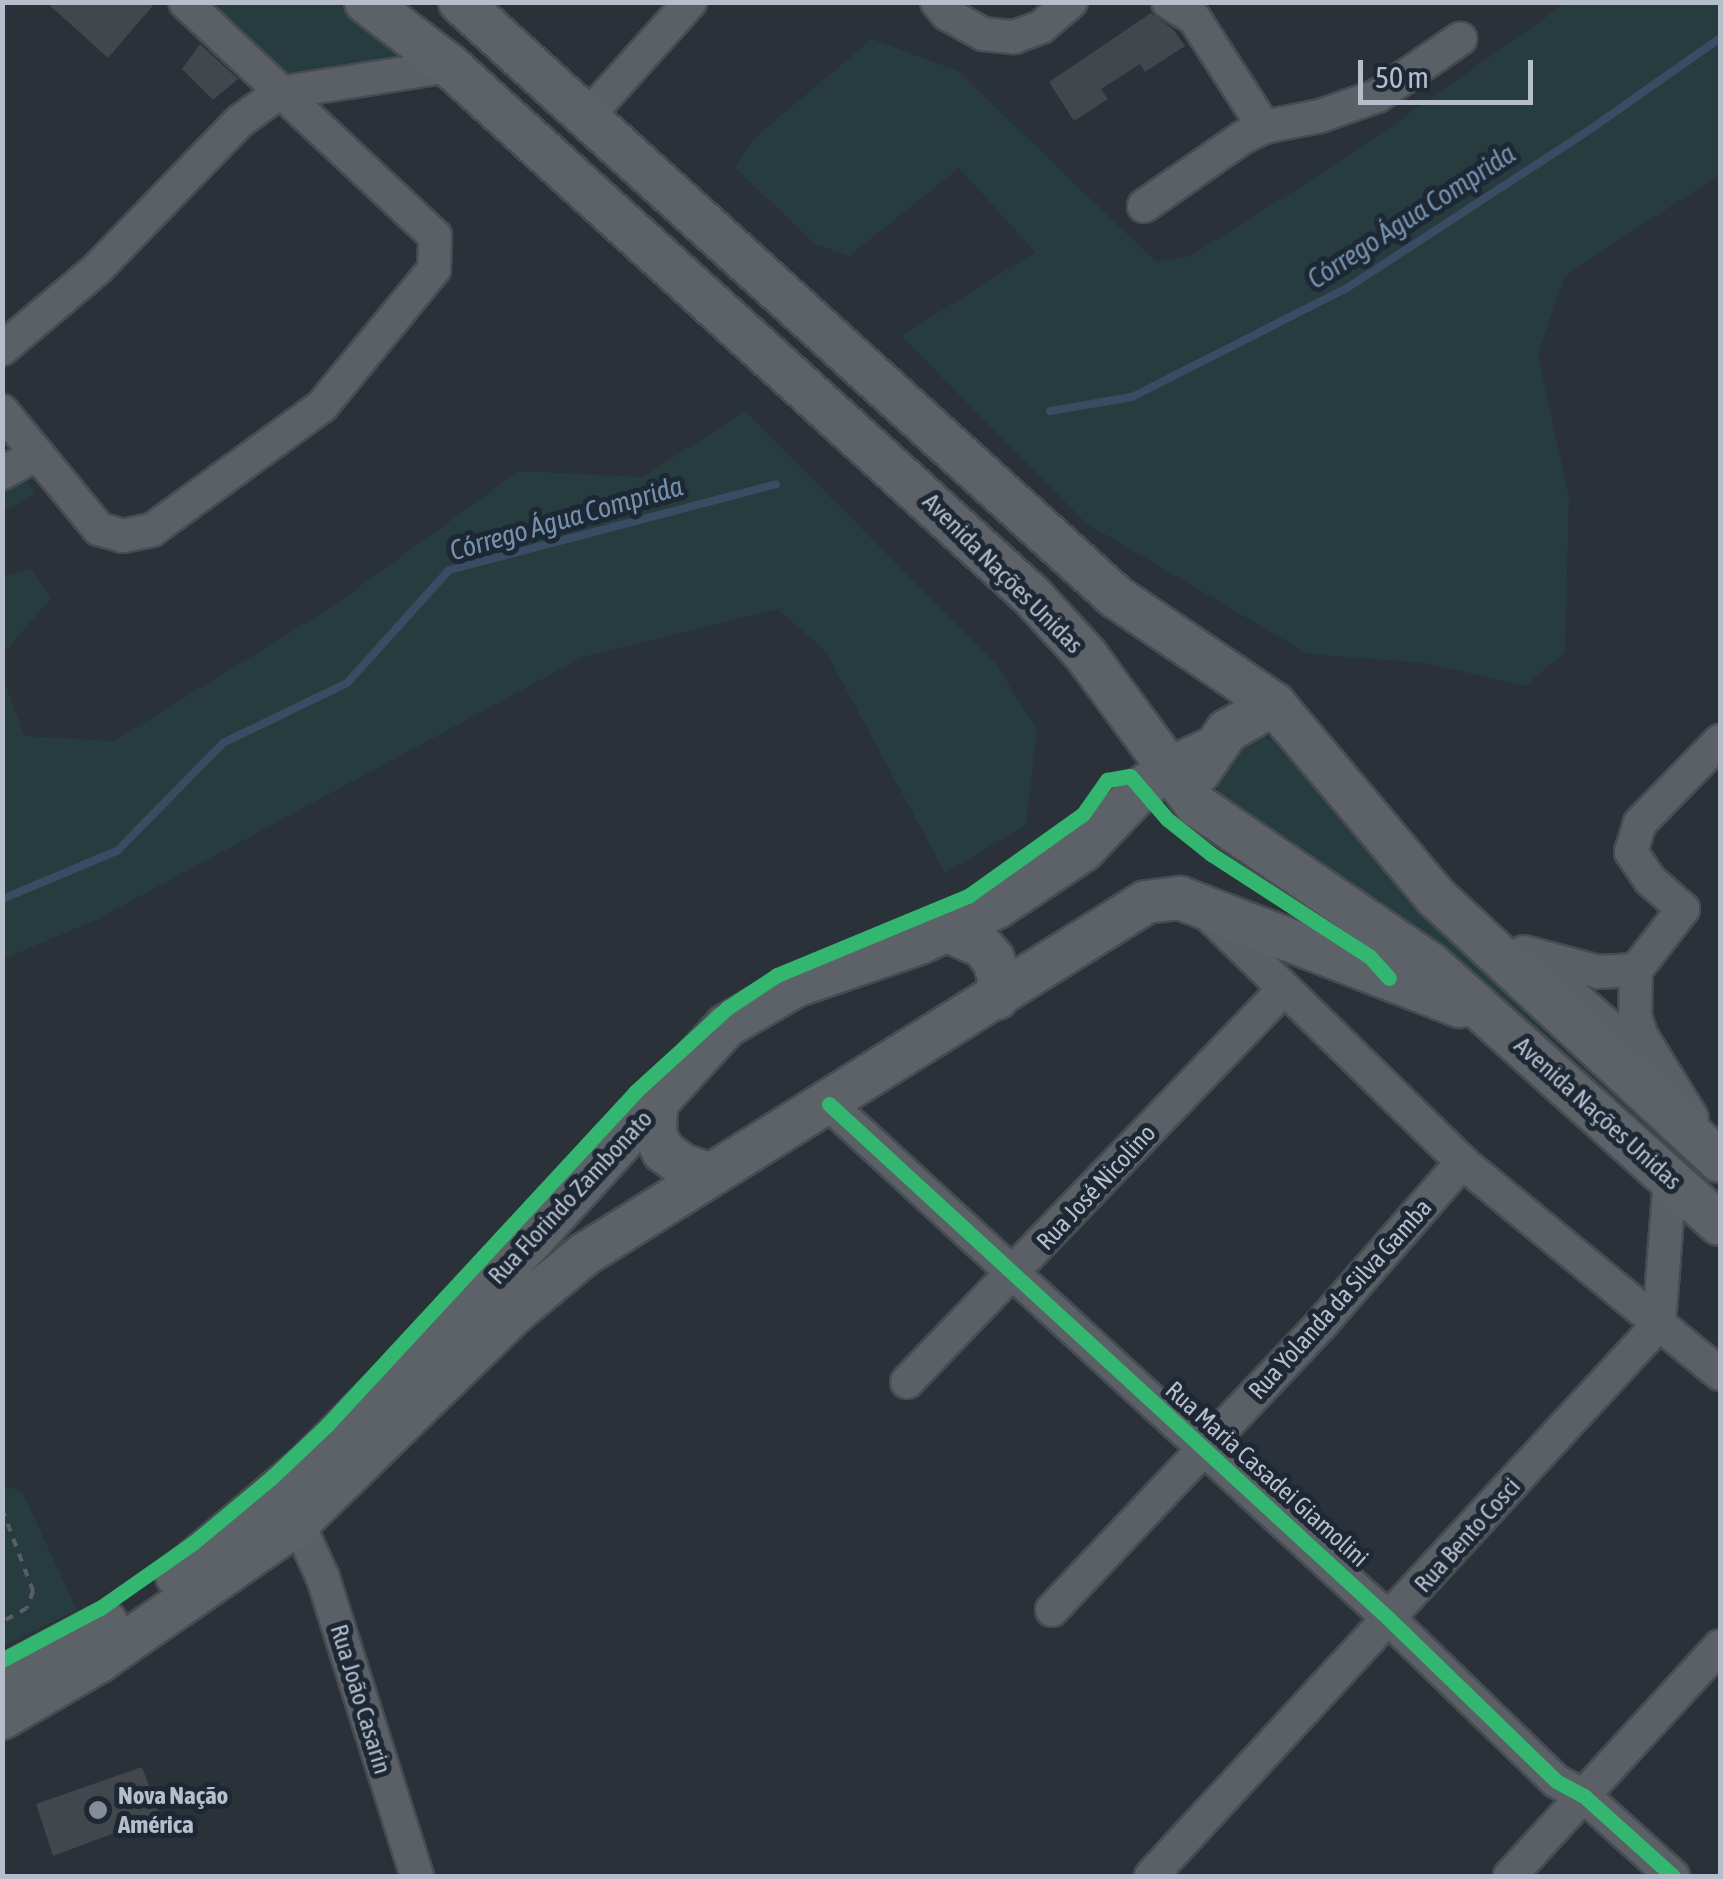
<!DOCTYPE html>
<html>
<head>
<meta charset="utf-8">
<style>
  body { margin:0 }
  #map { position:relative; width:1723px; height:1879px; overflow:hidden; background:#2a3139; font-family:"Asap Condensed",sans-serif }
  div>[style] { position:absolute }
  .green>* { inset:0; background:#273c3f }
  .stream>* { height:8px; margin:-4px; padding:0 4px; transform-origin:4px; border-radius:4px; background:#394c64 }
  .building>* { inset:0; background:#41474d }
  .path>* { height:4px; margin-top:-2px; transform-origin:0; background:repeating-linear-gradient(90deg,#585f64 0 8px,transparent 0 16px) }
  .roads { filter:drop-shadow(2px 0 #474c52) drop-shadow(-2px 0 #474c52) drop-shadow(0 2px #474c52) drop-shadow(0 -2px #474c52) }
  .minor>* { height:32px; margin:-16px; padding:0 16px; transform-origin:16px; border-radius:16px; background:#5b6067 }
  .major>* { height:42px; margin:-21px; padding:0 21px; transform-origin:21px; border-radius:21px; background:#5d6269 }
  .cycleway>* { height:15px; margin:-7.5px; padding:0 7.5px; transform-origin:7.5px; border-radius:7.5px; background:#33b770 }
  .dots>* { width:28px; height:28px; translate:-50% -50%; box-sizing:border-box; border:5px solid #1d2834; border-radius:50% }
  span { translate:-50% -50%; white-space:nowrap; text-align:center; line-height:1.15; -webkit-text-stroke:10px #1d2834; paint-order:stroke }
  .street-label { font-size:25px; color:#b5beca }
  .poi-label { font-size:25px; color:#b5beca; font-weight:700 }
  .left { translate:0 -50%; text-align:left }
  .water-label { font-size:28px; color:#7590ad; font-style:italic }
  .frame { position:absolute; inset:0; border:5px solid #b5beca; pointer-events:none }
  .scale { position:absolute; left:1358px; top:60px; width:175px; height:45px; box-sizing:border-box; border:5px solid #b5beca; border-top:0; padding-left:12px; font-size:30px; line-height:35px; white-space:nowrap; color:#b5beca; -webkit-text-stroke:8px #1d2834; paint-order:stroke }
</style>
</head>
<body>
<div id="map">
  <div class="green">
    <div style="clip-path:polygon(190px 3px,338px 3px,413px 67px,280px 83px)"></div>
    <div style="clip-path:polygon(1566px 3px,1720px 3px,1720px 174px,1565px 276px,1538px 355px,1569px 498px,1565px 652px,1525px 686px,1425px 663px,1308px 654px,1086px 523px,901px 336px,1035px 252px,959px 168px,849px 256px,815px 244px,735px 168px,753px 139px,872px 39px,958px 71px,1156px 262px,1190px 256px,1340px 162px)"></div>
    <div style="clip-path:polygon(745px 411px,995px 663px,1037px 729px,1026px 825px,945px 873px,826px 652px,778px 609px,583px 657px,94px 921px,3px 959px,3px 677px,24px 736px,114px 741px,333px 606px,519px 471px,643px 477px)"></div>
    <div style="clip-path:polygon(2px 449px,36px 494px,3px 512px,2px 511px)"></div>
    <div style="clip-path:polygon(32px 569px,51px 598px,3px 654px,3px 577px)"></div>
    <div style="clip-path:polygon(1261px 735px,1290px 749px,1388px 876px,1539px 1027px,1720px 1193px,1720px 1205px,1449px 956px,1343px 878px,1224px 807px,1215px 782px,1226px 753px)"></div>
    <div style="clip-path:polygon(3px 1486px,22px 1491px,77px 1610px,3px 1646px)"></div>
  </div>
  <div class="stream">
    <div style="left:1050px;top:411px;width:83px;rotate:-9.7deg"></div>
    <div style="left:1132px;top:397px;width:241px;rotate:-26.9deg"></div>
    <div style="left:1347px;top:288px;width:284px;rotate:-33.1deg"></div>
    <div style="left:1585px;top:133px;width:165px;rotate:-35.1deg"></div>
    <div style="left:2px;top:899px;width:125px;rotate:-22.7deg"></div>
    <div style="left:117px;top:851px;width:151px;rotate:-45.5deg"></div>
    <div style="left:223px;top:743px;width:138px;rotate:-25.8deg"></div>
    <div style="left:347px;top:683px;width:152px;rotate:-47.9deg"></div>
    <div style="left:449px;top:570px;width:338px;rotate:-14.7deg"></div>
  </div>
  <div class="building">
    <div style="clip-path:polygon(46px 2px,156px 2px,108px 58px)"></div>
    <div style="clip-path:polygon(1151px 13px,1173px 29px,1185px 46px,1145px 72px,1140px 64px,1101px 89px,1108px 99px,1074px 121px,1049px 82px)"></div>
    <div style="clip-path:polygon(200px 44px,238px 79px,213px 100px,182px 69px)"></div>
    <div style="clip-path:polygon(142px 1767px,160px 1816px,53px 1856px,36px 1804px)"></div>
  </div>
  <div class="path">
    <div style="left:2px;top:1509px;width:88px;rotate:69.3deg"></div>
    <div style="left:33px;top:1591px;width:18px;rotate:109deg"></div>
    <div style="left:27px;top:1608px;width:29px;rotate:151deg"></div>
  </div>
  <div class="roads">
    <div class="minor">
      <div style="left:937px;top:2px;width:16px;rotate:50deg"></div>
      <div style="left:947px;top:14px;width:41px;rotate:29.1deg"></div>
      <div style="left:983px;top:34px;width:31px;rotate:6deg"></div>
      <div style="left:1014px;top:37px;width:29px;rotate:-20deg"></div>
      <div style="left:1041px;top:27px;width:39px;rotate:-40deg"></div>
      <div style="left:1168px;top:2px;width:31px;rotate:32deg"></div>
      <div style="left:1194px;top:18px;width:130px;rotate:57.3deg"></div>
      <div style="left:586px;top:118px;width:156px;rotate:-48.1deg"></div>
      <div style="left:1144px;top:206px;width:119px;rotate:-34.8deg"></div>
      <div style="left:1242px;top:138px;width:25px;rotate:-27deg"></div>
      <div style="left:1264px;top:127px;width:57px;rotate:-11.1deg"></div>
      <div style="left:1320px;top:116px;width:60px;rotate:-19.3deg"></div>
      <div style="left:1377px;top:96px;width:101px;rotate:-34.5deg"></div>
      <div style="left:2px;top:349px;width:124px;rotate:-40.1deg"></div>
      <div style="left:97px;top:269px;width:206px;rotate:-46deg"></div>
      <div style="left:240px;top:121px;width:48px;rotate:-35.7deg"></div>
      <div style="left:279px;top:93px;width:173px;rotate:-9deg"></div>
      <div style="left:2px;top:411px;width:153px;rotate:50.6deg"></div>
      <div style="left:99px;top:529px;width:25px;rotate:16deg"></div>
      <div style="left:123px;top:536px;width:30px;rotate:-12deg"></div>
      <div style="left:152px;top:530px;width:210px;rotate:-36.1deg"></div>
      <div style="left:322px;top:406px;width:177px;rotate:-50.7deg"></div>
      <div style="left:434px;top:269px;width:33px;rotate:-88deg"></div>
      <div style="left:435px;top:236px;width:342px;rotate:-136.9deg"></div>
      <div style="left:2px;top:473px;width:40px;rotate:-28deg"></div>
      <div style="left:1207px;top:913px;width:356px;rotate:44.3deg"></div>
      <div style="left:1462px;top:1162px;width:334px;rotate:39.4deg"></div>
      <div style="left:1524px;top:952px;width:77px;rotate:15.1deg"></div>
      <div style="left:1598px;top:972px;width:38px;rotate:-3deg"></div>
      <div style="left:1636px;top:970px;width:46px;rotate:91.2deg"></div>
      <div style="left:1635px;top:1016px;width:20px;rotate:72deg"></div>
      <div style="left:1641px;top:1035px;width:97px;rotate:58.4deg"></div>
      <div style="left:1636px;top:970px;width:77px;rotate:-52.4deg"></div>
      <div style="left:1683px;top:909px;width:44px;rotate:-138.7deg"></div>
      <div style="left:1650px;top:880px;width:34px;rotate:-124deg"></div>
      <div style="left:1631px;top:852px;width:30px;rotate:-73deg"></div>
      <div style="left:1640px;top:823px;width:115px;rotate:-45.7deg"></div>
      <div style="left:1548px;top:973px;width:136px;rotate:41.4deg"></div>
      <div style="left:829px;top:1104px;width:761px;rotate:42.6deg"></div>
      <div style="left:1389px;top:1619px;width:233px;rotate:44.1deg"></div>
      <div style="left:1556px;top:1781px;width:32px;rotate:28deg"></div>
      <div style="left:1584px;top:1796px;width:120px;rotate:42deg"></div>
      <div style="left:907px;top:1382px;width:545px;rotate:-46.19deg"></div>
      <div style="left:298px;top:1523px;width:60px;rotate:65.6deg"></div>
      <div style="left:323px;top:1578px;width:312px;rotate:72.5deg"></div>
      <div style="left:1052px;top:1610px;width:397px;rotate:-46.7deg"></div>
      <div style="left:1324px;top:1321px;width:211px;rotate:-49deg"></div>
      <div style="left:1151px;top:1876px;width:750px;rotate:-47.38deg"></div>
      <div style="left:1659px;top:1324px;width:147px;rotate:-85.7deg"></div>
      <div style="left:1510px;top:1876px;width:311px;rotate:-47.6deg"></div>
    </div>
    <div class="major">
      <div style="left:366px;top:2px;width:106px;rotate:37.3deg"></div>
      <div style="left:450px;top:66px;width:787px;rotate:42.32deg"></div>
      <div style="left:1032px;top:596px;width:80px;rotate:47.5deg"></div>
      <div style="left:1086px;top:655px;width:186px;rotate:53.7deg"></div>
      <div style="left:1196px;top:805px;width:283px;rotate:34.2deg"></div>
      <div style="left:1430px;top:964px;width:389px;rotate:41.9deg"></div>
      <div style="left:460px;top:2px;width:886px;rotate:42.21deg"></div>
      <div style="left:1116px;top:597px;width:191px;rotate:34.1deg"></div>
      <div style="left:1274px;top:704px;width:253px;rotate:50deg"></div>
      <div style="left:1437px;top:898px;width:386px;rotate:42.9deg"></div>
      <div style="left:1199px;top:772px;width:50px;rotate:-55.7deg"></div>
      <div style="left:1227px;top:731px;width:54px;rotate:-29.9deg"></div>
      <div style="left:946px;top:930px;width:39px;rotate:24deg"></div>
      <div style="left:982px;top:946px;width:17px;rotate:50deg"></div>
      <div style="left:993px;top:959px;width:18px;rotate:71deg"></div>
      <div style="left:999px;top:976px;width:22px;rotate:95deg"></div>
      <div style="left:656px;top:1107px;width:27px;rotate:92deg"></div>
      <div style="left:655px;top:1134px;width:19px;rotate:65deg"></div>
      <div style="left:663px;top:1151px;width:24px;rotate:36deg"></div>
      <div style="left:682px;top:1165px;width:28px;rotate:19deg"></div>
      <div style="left:177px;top:1576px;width:167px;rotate:-40.2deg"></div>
      <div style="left:305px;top:1468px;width:322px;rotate:-45.1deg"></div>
      <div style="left:532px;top:1240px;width:289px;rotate:-47.8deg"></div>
      <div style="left:726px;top:1026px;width:80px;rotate:-30.1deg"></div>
      <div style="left:795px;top:986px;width:129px;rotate:-19deg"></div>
      <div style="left:917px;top:944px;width:88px;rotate:-24.8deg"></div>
      <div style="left:997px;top:907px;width:103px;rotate:-33.5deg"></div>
      <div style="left:1083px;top:850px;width:84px;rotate:-46.4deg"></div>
      <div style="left:1141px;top:789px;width:34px;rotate:-37deg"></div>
      <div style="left:1168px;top:769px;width:48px;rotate:-24.4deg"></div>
      <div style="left:2px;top:1678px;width:118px;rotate:-27.9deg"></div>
      <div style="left:2px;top:1718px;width:113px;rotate:-30.4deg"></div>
      <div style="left:99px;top:1661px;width:242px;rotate:-34.7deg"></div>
      <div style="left:298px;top:1523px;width:304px;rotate:-44.2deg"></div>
      <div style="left:516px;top:1311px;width:89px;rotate:-39.6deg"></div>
      <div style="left:585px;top:1254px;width:662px;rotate:-32.11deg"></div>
      <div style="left:1146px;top:902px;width:34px;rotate:-7deg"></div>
      <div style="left:1180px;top:898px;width:300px;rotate:21.1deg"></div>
    </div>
  </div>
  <div class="cycleway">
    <div style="left:829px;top:1104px;width:761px;rotate:42.6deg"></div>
    <div style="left:1389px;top:1619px;width:233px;rotate:44.1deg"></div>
    <div style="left:1556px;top:1781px;width:32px;rotate:28deg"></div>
    <div style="left:1584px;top:1796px;width:120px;rotate:42deg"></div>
    <div style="left:2px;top:1660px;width:111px;rotate:-28deg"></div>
    <div style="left:100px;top:1608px;width:113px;rotate:-35deg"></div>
    <div style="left:193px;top:1543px;width:102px;rotate:-39.8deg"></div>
    <div style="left:271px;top:1478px;width:77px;rotate:-43.4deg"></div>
    <div style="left:327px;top:1425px;width:454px;rotate:-47.2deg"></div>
    <div style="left:635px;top:1092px;width:125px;rotate:-42.4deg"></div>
    <div style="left:727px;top:1008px;width:60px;rotate:-33.4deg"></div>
    <div style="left:777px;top:975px;width:207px;rotate:-22.5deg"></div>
    <div style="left:968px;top:896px;width:141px;rotate:-35.5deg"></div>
    <div style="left:1083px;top:814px;width:42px;rotate:-54.8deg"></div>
    <div style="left:1107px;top:780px;width:23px;rotate:-10deg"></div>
    <div style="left:1130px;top:776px;width:57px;rotate:49.3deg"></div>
    <div style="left:1167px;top:819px;width:56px;rotate:38.5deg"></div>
    <div style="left:1211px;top:854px;width:189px;rotate:32.9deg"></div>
    <div style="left:1370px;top:957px;width:28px;rotate:48deg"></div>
  </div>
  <div class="dots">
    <div style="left:98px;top:1810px;background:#848d97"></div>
  </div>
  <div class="street-label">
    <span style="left:1003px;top:573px;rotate:45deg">Avenida Nações Unidas</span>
    <span style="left:1598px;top:1113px;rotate:42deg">Avenida Nações Unidas</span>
    <span style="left:1096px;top:1187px;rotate:-47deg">Rua José Nicolino</span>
    <span style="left:570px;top:1197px;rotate:-47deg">Rua Florindo Zambonato</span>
    <span style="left:1340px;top:1299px;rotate:-48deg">Rua Yolanda da Silva Gamba</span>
    <span style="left:1267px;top:1474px;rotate:42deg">Rua Maria Casadei Giamolini</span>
    <span style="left:1467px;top:1535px;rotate:-48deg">Rua Bento Cosci</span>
    <span style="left:361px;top:1699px;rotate:73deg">Rua João Casarin</span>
  </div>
  <div class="poi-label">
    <span class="left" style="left:118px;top:1810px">Nova Nação<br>América</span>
  </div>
  <div class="water-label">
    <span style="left:1411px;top:216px;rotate:-33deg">Córrego Água Comprida</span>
    <span style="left:566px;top:518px;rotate:-16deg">Córrego Água Comprida</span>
  </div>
  <div class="frame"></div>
  <div class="scale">50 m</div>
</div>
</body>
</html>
